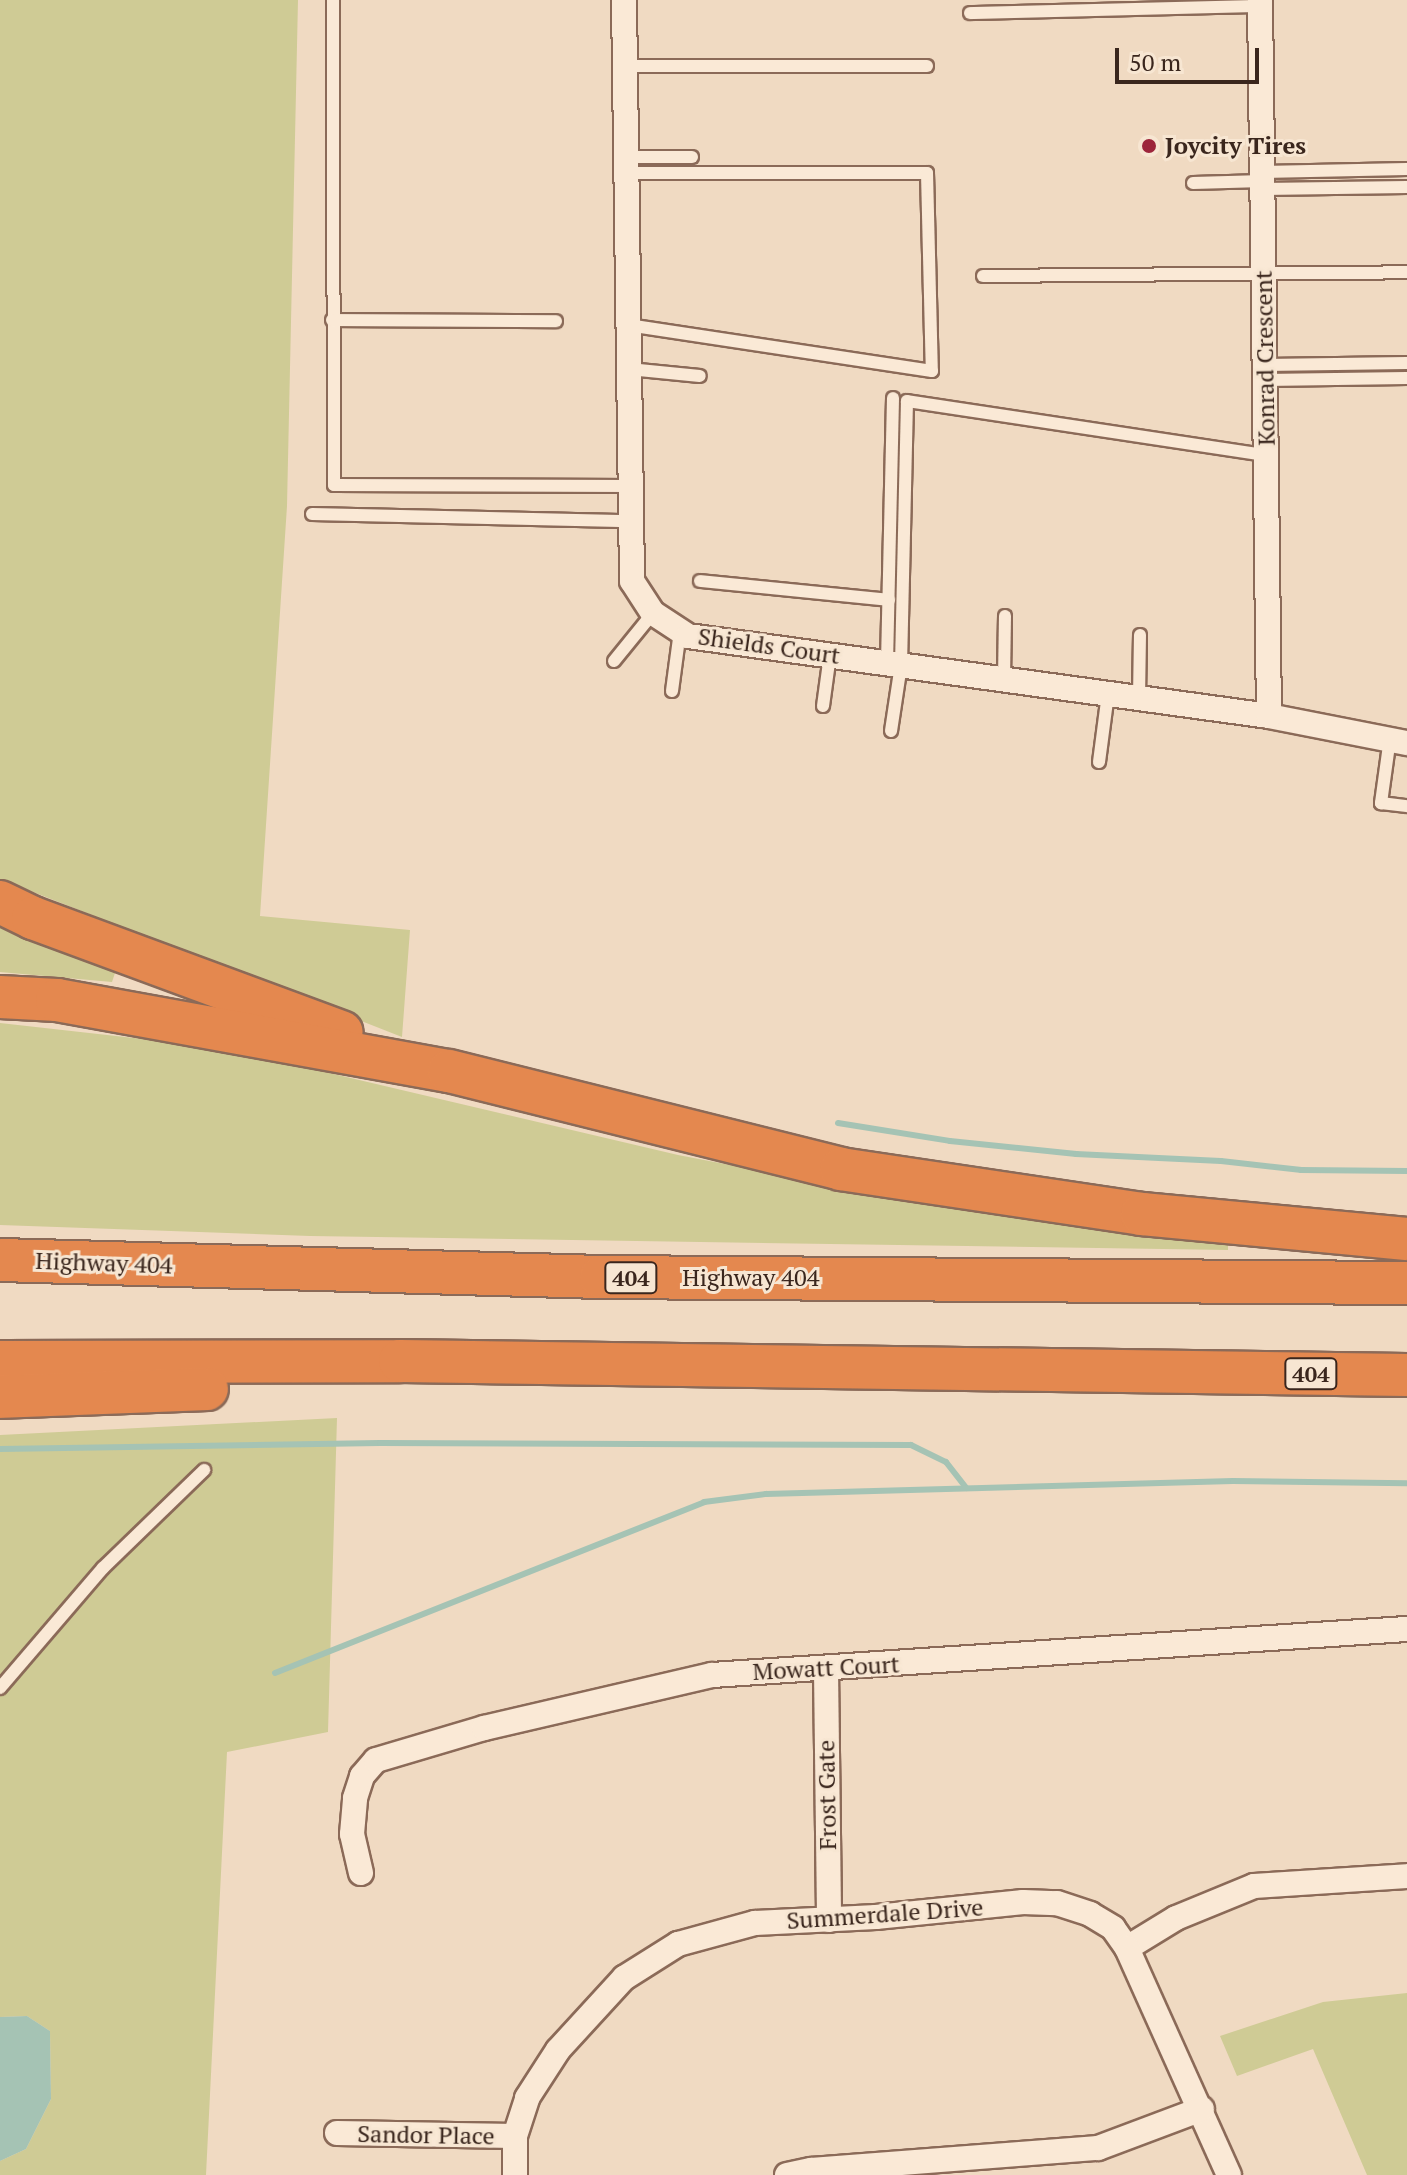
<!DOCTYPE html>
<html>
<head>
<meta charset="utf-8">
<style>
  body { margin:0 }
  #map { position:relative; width:1407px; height:2175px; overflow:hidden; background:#f0dac2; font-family:"PT Serif",serif }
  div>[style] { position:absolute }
  .green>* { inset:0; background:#cfcb95 }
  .water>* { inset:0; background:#a5c3b4 }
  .stream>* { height:6px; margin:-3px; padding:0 3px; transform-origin:3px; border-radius:3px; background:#a5c3b4 }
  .roads { filter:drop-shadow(2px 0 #8b6a58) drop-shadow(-2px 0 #8b6a58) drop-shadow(0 2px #8b6a58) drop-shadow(0 -2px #8b6a58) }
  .lane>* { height:12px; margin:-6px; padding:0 6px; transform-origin:6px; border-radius:6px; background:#fae9d6 }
  .street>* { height:24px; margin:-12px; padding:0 12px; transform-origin:12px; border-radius:12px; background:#fae9d6 }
  .highway>* { height:42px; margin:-21px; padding:0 21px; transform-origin:21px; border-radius:21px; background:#e4884f }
  .dots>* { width:22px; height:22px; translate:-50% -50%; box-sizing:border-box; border:4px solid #f7e6d2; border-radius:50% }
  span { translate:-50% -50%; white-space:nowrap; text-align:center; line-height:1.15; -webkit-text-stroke:6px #f7e6d2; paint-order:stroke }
  .shield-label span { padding:2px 6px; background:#f7e6d2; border:2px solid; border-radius:6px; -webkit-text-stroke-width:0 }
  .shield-label { font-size:22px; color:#3a261d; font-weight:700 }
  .poi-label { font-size:24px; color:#3a261d; font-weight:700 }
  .left { translate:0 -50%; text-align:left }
  .street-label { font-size:24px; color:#3a261d }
  .scale { position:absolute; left:1115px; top:48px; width:144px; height:36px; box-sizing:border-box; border:4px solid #3a261d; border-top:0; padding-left:10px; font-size:24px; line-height:28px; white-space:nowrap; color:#3a261d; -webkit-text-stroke:6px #f7e6d2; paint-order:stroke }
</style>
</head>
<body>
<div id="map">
  <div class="green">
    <div style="clip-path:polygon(0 0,298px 0,287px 506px,260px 916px,410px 930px,402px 1037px,0 879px)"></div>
    <div style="clip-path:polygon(0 917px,115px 973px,112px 982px,0 972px)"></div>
    <div style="clip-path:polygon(0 1023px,223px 1048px,678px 1155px,985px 1214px,1228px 1237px,1228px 1250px,310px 1236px,0 1225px)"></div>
    <div style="clip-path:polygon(337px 1418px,328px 1732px,227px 1752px,206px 2175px,0 2175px,0 2161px,26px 2149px,51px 2099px,50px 2031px,27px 2016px,0 2017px,0 1435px)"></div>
    <div style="clip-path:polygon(1407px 1993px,1407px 2175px,1367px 2175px,1313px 2049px,1237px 2076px,1220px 2036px,1323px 2002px)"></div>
  </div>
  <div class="water">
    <div style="clip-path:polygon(27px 2016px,50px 2031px,51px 2099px,26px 2149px,0 2161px,0 2017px)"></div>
  </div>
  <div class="stream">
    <div style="left:838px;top:1123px;width:113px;rotate:9.1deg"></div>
    <div style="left:950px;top:1141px;width:127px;rotate:5.9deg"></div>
    <div style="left:1076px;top:1154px;width:145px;rotate:2.8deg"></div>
    <div style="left:1221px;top:1161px;width:81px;rotate:6.4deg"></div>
    <div style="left:1301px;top:1170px;width:106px;rotate:0.5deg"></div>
    <div style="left:0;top:1449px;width:380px;rotate:-0.9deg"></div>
    <div style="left:380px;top:1443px;width:531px;rotate:0.22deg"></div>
    <div style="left:911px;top:1445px;width:39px;rotate:26deg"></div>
    <div style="left:946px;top:1462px;width:33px;rotate:52deg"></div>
    <div style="left:275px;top:1673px;width:462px;rotate:-21.7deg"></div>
    <div style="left:704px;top:1502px;width:63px;rotate:-7.4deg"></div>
    <div style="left:766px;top:1494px;width:467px;rotate:-1.6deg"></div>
    <div style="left:1233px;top:1481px;width:174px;rotate:0.7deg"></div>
  </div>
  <div class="roads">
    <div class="lane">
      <div style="left:333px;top:0;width:485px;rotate:89.9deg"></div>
      <div style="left:334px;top:485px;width:297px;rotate:0.2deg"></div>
      <div style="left:970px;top:13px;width:290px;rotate:-1.4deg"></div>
      <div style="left:625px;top:66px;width:302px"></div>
      <div style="left:626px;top:157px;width:66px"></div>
      <div style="left:1262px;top:172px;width:145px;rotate:-1.2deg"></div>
      <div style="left:627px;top:173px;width:300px"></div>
      <div style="left:927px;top:173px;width:198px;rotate:88.6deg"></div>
      <div style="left:932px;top:371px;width:306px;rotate:-171.4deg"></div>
      <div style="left:1193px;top:183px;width:70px;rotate:-1.6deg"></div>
      <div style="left:1263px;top:189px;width:144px;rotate:-0.8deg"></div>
      <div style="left:983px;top:276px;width:424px;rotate:-0.5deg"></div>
      <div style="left:332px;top:320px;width:224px;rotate:0.3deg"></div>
      <div style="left:1265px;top:365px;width:142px;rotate:-0.8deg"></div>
      <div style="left:629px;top:369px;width:71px;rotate:5.6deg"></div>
      <div style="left:1265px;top:380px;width:142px;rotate:-0.8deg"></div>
      <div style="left:312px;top:514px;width:319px;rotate:1.3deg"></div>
      <div style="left:700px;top:581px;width:190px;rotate:5.7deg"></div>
      <div style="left:614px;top:661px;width:62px;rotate:-50.9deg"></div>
      <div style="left:887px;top:663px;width:265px;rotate:-88.7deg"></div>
      <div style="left:1004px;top:679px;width:63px;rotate:-89.1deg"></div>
      <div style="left:672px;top:691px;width:61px;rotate:-82.4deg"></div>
      <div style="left:1139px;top:698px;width:63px;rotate:-89.1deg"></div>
      <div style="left:823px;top:706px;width:51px;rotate:-82.2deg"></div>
      <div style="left:891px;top:731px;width:67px;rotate:-81.4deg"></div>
      <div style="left:901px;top:665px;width:264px;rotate:-88.7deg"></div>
      <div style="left:907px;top:401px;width:363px;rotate:8.6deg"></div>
      <div style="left:1390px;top:738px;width:66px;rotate:97.9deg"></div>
      <div style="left:1381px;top:803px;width:26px;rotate:7deg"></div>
      <div style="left:1099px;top:762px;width:69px;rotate:-82.5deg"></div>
      <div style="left:0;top:1688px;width:158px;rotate:-49.4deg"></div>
      <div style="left:103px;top:1568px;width:141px;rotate:-44.1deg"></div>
    </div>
    <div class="street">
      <div style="left:624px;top:0;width:581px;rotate:89.21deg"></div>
      <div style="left:632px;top:581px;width:38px;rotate:57deg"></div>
      <div style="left:653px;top:613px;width:42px;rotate:33.3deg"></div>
      <div style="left:688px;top:636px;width:586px;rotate:7.84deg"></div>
      <div style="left:1269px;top:716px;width:141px;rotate:11.1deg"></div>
      <div style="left:1260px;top:0;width:716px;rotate:89.28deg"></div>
      <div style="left:826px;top:1669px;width:251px;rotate:89.3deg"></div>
      <div style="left:361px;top:1873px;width:40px;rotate:-103deg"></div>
      <div style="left:352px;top:1834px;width:36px;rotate:-85deg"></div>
      <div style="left:355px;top:1798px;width:23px;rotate:-72deg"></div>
      <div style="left:362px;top:1776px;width:21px;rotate:-49deg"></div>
      <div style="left:376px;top:1760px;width:113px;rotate:-16.5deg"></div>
      <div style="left:484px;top:1728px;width:234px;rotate:-13.1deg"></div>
      <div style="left:712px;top:1675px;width:697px;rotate:-3.79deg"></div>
      <div style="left:1127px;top:1948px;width:57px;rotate:-31.5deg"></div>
      <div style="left:1176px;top:1918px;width:84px;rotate:-22.3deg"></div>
      <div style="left:1254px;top:1886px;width:153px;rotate:-3.7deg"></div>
      <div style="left:337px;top:2133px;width:178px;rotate:1deg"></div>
      <div style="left:515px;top:2175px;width:39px;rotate:-90deg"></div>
      <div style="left:515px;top:2136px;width:40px;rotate:-72deg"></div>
      <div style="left:527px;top:2098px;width:57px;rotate:-57.1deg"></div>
      <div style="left:558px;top:2050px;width:98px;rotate:-47.5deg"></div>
      <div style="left:624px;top:1978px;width:64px;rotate:-32.2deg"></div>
      <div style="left:678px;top:1944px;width:80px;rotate:-15.3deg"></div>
      <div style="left:755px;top:1923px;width:121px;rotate:-2.8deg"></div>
      <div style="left:876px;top:1917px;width:148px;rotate:-5.8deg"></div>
      <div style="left:1023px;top:1902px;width:34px;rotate:2deg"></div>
      <div style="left:1057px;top:1903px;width:35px;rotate:18deg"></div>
      <div style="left:1090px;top:1914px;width:27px;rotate:31deg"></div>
      <div style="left:1113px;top:1928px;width:24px;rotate:55deg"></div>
      <div style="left:1127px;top:1948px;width:249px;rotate:65.8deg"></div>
      <div style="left:787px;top:2175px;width:25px;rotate:-12deg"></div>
      <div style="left:811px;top:2170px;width:288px;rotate:-4.4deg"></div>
      <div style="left:1098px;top:2148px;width:111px;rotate:-20.6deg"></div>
    </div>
    <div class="highway">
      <div style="left:0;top:902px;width:37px;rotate:26deg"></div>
      <div style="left:33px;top:918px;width:329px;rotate:20.3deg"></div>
      <div style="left:0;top:997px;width:57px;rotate:3deg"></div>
      <div style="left:57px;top:1000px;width:398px;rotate:10.3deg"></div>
      <div style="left:449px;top:1071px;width:404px;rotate:14deg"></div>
      <div style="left:841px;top:1169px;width:304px;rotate:8.5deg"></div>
      <div style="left:1142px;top:1214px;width:266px;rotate:5.4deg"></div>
      <div style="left:0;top:1260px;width:601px;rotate:1.62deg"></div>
      <div style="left:601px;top:1277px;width:806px;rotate:0.43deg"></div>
      <div style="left:0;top:1362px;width:400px;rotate:-0.1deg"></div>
      <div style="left:400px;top:1361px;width:1007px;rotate:0.8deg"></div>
      <div style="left:0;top:1397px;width:207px;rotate:-2.2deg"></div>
    </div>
  </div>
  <div class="dots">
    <div style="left:1149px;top:146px;background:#9d253b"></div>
  </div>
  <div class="shield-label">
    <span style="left:631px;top:1278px">404</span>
    <span style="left:1311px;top:1374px">404</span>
  </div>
  <div class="poi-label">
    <span class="left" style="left:1165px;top:146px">Joycity Tires</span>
  </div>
  <div class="street-label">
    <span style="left:1265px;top:358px;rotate:-91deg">Konrad Crescent</span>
    <span style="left:769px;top:646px;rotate:8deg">Shields Court</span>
    <span style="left:104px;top:1263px;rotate:2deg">Highway 404</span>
    <span style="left:751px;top:1278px">Highway 404</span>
    <span style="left:826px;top:1668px;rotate:-3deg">Mowatt Court</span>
    <span style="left:827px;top:1795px;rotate:-91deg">Frost Gate</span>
    <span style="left:885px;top:1914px;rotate:-4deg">Summerdale Drive</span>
    <span style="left:426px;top:2135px;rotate:1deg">Sandor Place</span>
  </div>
  <div class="scale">50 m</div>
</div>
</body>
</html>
